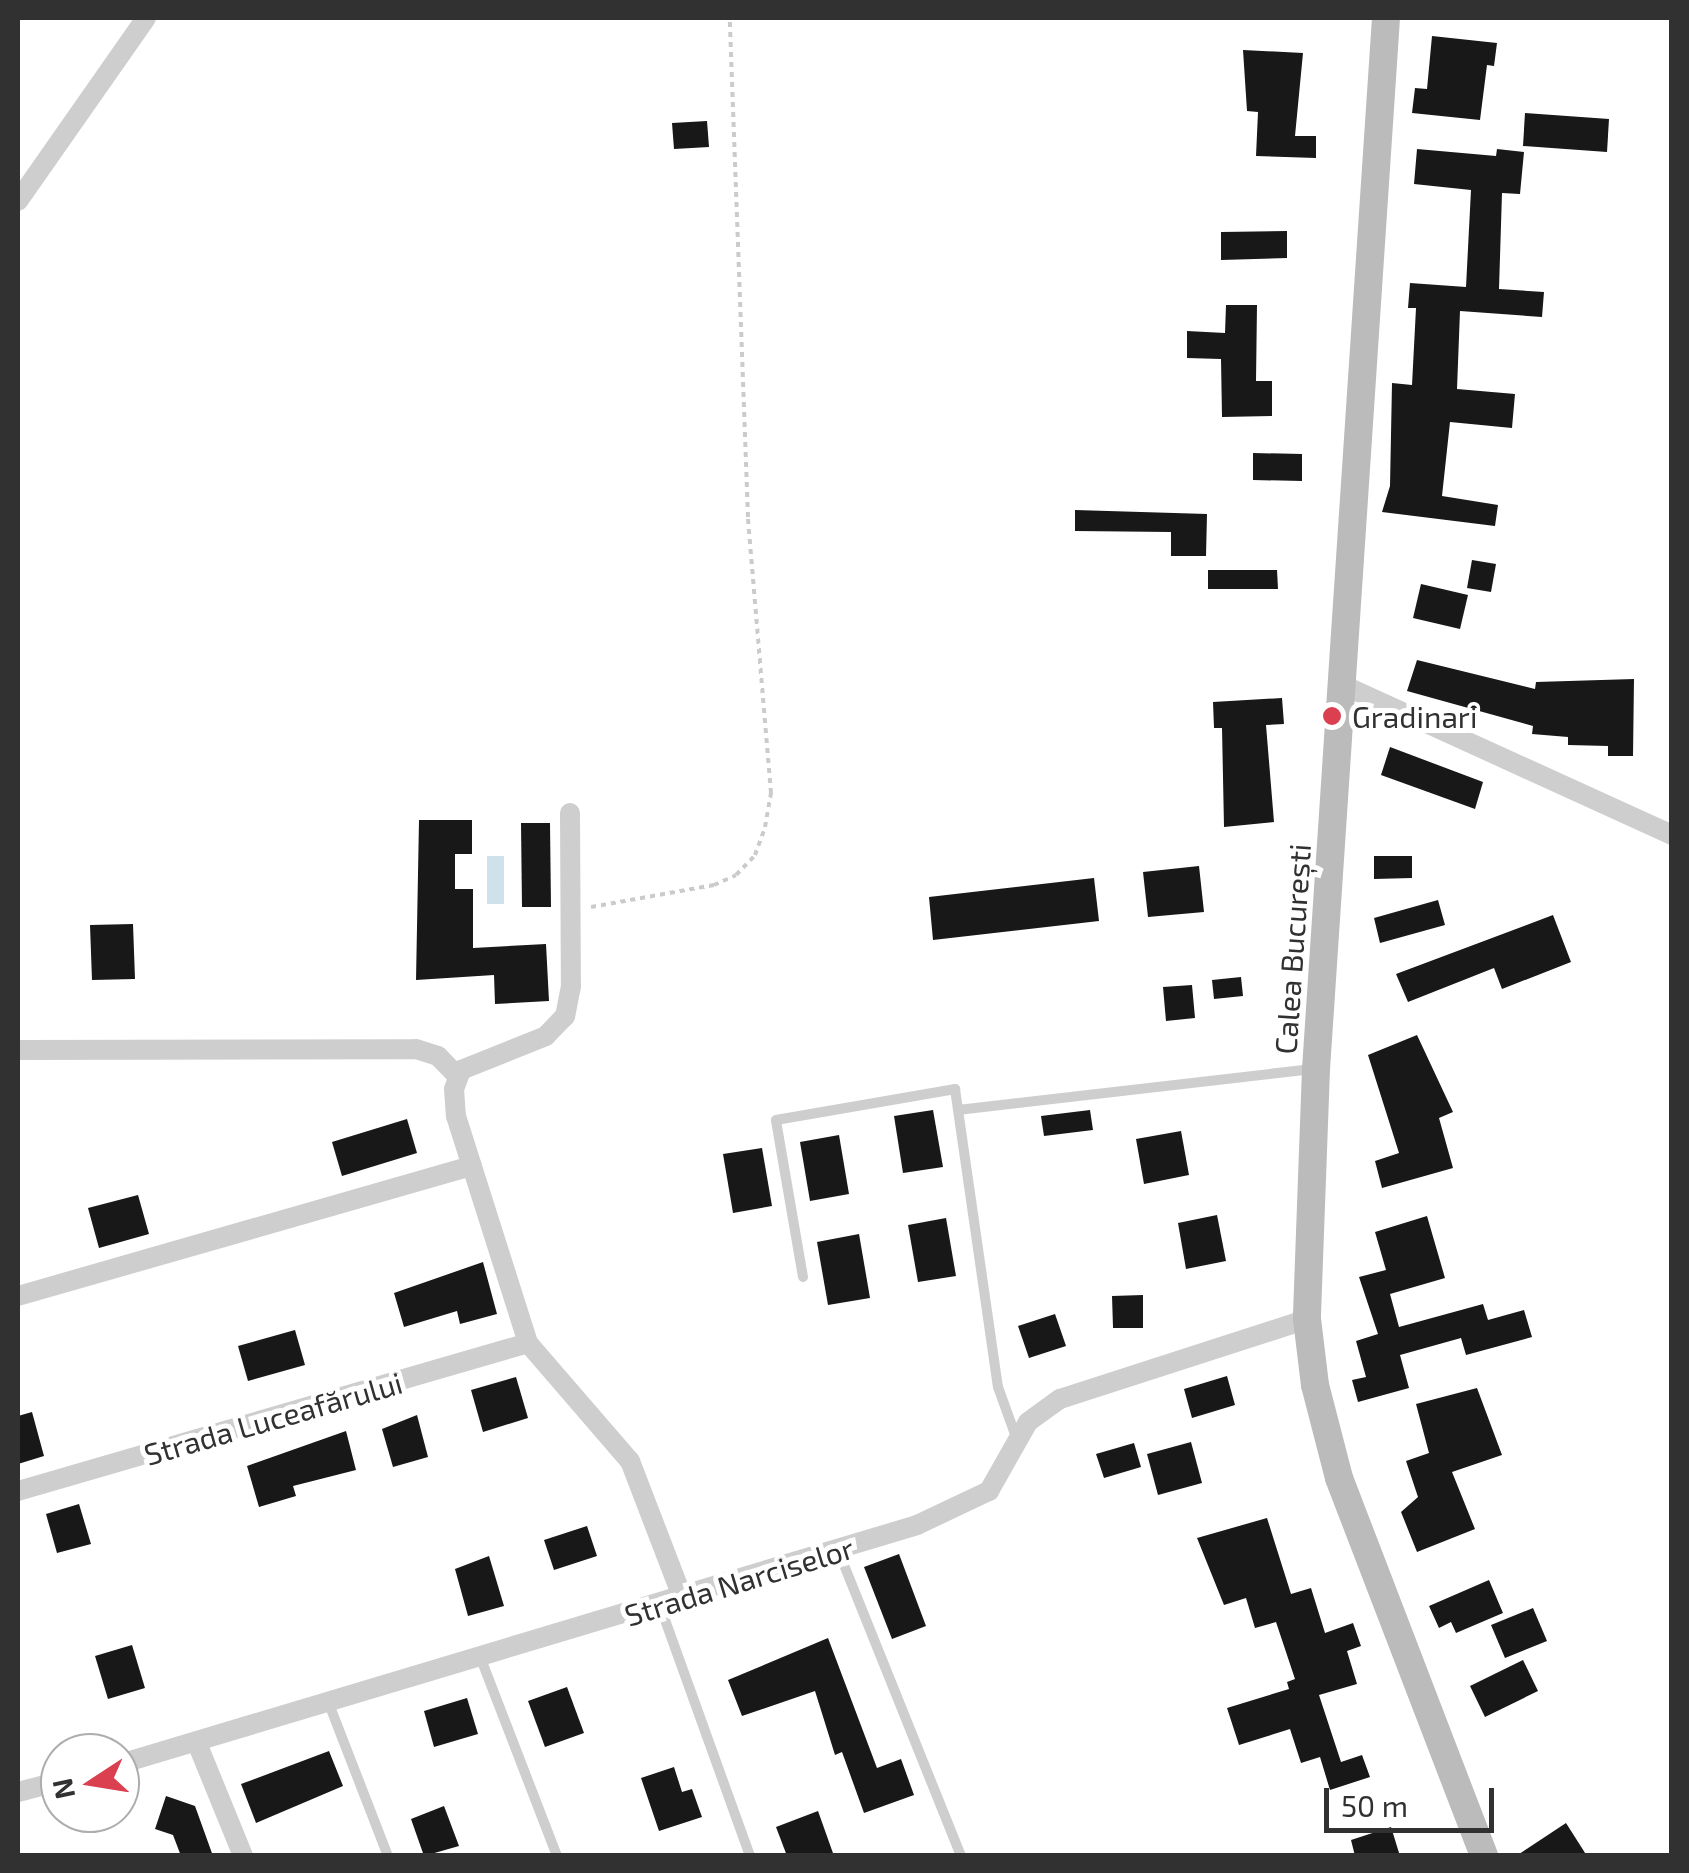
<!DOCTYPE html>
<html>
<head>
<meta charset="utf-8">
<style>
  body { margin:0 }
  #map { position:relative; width:1689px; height:1873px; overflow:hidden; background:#fff; font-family:"Exo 2",sans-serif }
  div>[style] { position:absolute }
  .water>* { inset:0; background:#cfe1eb }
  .building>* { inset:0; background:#181818 }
  .path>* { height:4px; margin-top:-2px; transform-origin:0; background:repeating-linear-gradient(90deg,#cbcbcb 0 5px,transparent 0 10px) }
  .lane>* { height:10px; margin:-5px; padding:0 5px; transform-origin:5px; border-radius:5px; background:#cecece }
  .street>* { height:20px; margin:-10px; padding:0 10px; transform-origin:10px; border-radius:10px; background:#cecece }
  .secondary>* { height:28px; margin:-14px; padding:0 14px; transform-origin:14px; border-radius:14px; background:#bbb }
  .dots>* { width:28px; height:28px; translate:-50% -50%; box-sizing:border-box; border:5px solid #fff; border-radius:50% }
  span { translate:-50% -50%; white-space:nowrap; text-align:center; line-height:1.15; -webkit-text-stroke:10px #fff; paint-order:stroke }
  .poi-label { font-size:30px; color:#313131 }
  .left { translate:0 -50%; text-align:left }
  .street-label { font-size:30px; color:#313131 }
  .frame { position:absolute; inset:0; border:20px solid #313131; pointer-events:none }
  .north { position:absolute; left:40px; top:1733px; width:100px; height:100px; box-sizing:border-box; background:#fff; border:2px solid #adadad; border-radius:50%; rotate:258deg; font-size:28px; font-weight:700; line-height:40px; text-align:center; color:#313131 }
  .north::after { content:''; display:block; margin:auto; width:35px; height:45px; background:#db4051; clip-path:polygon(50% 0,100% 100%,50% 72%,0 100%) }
  .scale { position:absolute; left:1324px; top:1788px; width:170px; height:45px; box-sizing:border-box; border:5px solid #313131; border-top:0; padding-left:12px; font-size:30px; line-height:35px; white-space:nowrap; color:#313131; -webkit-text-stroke:8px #fff; paint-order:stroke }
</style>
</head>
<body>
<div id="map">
  <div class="water">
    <div style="clip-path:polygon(487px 856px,504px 856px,504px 904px,487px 904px)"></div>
  </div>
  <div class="building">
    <div style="clip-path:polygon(1432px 36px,1497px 43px,1494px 66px,1487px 65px,1480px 120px,1412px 113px,1415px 88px,1427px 89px)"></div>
    <div style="clip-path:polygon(1243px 50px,1303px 53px,1295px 136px,1316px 136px,1316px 158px,1256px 156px,1258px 112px,1247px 111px)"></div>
    <div style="clip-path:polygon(1525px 113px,1609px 119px,1607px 152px,1523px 146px)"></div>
    <div style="clip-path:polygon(707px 121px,709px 147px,674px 149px,672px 123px)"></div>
    <div style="clip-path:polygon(1417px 149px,1496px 156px,1497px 149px,1524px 152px,1520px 194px,1502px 193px,1499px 289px,1544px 292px,1542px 317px,1460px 311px,1457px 389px,1515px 394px,1512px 428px,1450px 422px,1442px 496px,1498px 505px,1495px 526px,1382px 512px,1390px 486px,1392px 383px,1412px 385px,1416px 308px,1408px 308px,1410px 283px,1466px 287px,1471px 190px,1414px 184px)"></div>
    <div style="clip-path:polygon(1287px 231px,1287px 258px,1221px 260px,1221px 232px)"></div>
    <div style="clip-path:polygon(1226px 305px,1257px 305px,1256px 381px,1272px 381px,1272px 416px,1222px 417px,1221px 359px,1187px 358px,1187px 331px,1225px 333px)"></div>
    <div style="clip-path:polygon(1253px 453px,1302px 454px,1302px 481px,1253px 480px)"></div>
    <div style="clip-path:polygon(1075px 510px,1207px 514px,1206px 556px,1171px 556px,1171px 532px,1075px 531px)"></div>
    <div style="clip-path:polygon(1472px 560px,1496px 564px,1491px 592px,1467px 588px)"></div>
    <div style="clip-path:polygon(1208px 570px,1277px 570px,1278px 589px,1208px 589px)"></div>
    <div style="clip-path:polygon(1421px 584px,1468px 595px,1460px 629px,1413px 618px)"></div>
    <div style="clip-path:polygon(1417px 660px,1535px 689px,1536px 682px,1634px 679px,1633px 756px,1608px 756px,1608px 746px,1568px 745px,1568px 737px,1532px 734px,1533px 726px,1407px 691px)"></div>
    <div style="clip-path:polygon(1282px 698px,1284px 724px,1266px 725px,1274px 822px,1224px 827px,1222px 728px,1214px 728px,1213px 702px)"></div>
    <div style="clip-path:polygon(1390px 747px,1483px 782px,1475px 809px,1381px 775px)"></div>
    <div style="clip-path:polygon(419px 820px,472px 820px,472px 854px,455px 854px,455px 889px,473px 889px,473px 948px,546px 944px,549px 1001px,495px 1004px,494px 975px,416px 980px)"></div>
    <div style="clip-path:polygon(521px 823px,550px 823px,551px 907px,522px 907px)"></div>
    <div style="clip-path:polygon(1374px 856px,1412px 856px,1412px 878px,1374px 879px)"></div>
    <div style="clip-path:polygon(1199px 866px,1204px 912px,1148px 917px,1143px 872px)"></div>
    <div style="clip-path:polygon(1094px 878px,1099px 921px,933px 940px,929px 897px)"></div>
    <div style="clip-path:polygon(1438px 900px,1445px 925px,1380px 943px,1374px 918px)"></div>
    <div style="clip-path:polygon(1553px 915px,1571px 962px,1502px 989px,1494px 968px,1408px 1002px,1396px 974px)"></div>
    <div style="clip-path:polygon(133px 924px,135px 979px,92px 980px,90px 925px)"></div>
    <div style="clip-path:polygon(1241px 977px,1243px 996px,1214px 999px,1212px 980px)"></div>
    <div style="clip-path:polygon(1192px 985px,1195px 1018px,1166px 1021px,1163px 987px)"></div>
    <div style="clip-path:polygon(1417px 1035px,1453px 1112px,1439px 1118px,1453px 1168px,1382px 1188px,1375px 1161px,1399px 1153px,1368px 1055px)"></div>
    <div style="clip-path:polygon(933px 1110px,943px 1167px,903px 1173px,894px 1116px)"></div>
    <div style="clip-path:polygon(1090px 1110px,1093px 1130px,1044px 1136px,1041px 1116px)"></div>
    <div style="clip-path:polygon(407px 1119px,417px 1153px,342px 1176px,332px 1142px)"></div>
    <div style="clip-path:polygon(1181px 1131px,1189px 1175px,1144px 1184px,1136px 1139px)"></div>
    <div style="clip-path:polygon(839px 1135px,849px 1194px,810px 1201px,800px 1142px)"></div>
    <div style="clip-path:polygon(762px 1148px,772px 1206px,733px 1213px,723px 1154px)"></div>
    <div style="clip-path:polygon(138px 1195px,149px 1234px,99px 1248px,88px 1208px)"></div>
    <div style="clip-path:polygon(1217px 1215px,1226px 1261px,1186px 1269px,1178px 1223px)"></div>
    <div style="clip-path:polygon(1427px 1216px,1445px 1278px,1390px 1294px,1399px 1327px,1483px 1304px,1488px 1320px,1524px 1310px,1532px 1337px,1466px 1355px,1461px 1338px,1400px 1355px,1409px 1388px,1358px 1402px,1352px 1380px,1366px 1377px,1356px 1341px,1378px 1334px,1359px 1277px,1386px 1270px,1375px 1232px)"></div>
    <div style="clip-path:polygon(946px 1218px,956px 1276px,918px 1282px,908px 1225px)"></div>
    <div style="clip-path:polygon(859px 1234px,870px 1298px,828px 1305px,817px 1242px)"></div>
    <div style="clip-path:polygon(483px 1262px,497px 1314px,460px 1324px,457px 1311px,404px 1327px,394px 1293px)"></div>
    <div style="clip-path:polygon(1143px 1295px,1143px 1328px,1113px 1328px,1112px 1296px)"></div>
    <div style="clip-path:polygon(1055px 1314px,1066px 1346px,1029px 1358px,1018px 1326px)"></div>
    <div style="clip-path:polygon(295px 1330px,305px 1365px,248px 1381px,238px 1346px)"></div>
    <div style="clip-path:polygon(1227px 1376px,1235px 1405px,1192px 1418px,1184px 1389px)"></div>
    <div style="clip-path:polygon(516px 1377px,528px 1418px,483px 1432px,471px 1390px)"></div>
    <div style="clip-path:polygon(1477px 1388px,1502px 1455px,1452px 1472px,1475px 1529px,1417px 1552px,1401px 1512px,1418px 1497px,1406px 1461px,1429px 1453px,1416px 1404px)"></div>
    <div style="clip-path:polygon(32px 1412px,44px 1456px,18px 1464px,18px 1416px)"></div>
    <div style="clip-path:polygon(417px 1415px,428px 1457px,393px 1467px,382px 1429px)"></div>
    <div style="clip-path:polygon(346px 1431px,356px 1470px,293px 1486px,296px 1496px,259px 1507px,247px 1466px)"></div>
    <div style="clip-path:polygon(1191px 1442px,1202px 1483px,1158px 1495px,1147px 1454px)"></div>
    <div style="clip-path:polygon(1134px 1443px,1141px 1467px,1104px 1478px,1096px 1454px)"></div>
    <div style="clip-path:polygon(79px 1504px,91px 1544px,57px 1553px,46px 1514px)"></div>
    <div style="clip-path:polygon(1267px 1518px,1291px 1594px,1311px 1588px,1325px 1633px,1353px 1623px,1361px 1646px,1347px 1651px,1357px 1684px,1319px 1695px,1341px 1762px,1362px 1755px,1370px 1777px,1330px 1790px,1320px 1757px,1301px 1763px,1290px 1729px,1239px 1745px,1227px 1708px,1289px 1689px,1287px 1682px,1295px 1679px,1276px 1622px,1255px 1628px,1246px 1598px,1224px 1605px,1197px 1538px)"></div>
    <div style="clip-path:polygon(587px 1526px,597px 1556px,554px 1570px,544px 1540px)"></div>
    <div style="clip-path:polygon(899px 1554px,926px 1626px,892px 1639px,864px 1567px)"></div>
    <div style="clip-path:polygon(489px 1556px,504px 1606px,468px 1616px,455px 1569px)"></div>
    <div style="clip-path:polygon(1489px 1580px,1503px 1613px,1456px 1633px,1451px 1622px,1439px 1628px,1429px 1606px)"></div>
    <div style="clip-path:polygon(1533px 1608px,1547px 1641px,1505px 1658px,1491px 1625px)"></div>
    <div style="clip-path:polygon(828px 1638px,877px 1768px,901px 1759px,914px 1795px,864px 1813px,842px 1752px,835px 1755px,815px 1691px,742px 1716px,728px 1680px)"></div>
    <div style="clip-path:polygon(132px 1645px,145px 1688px,108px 1699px,95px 1656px)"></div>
    <div style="clip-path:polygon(1523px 1660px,1538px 1691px,1485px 1717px,1470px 1686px)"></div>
    <div style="clip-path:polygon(567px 1687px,584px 1733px,545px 1747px,528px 1701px)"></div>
    <div style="clip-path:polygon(467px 1698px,478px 1734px,434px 1747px,424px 1711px)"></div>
    <div style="clip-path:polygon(329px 1751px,343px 1786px,256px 1823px,241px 1784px)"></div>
    <div style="clip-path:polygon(674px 1767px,682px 1792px,692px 1789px,702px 1817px,659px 1831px,641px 1778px)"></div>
    <div style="clip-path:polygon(166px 1796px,195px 1806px,213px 1856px,181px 1856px,173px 1835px,155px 1829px)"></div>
    <div style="clip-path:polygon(444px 1806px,459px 1846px,424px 1856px,411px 1819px)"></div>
    <div style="clip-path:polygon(818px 1811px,834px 1856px,787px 1856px,776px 1827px)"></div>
    <div style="clip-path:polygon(1566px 1823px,1587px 1856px,1516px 1856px)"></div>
    <div style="clip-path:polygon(1391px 1827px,1400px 1856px,1355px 1856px,1351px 1840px)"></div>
  </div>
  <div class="path">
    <div style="left:591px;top:907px;width:125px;rotate:-10.1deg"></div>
    <div style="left:714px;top:885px;width:24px;rotate:-24deg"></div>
    <div style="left:736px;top:875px;width:28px;rotate:-46deg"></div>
    <div style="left:755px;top:855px;width:30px;rotate:-70deg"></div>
    <div style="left:765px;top:827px;width:35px;rotate:-80deg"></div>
    <div style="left:771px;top:793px;width:277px;rotate:-94.8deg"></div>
    <div style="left:748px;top:517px;width:499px;rotate:-92.1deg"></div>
  </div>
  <div class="lane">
    <div style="left:958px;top:1110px;width:359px;rotate:-6.6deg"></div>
    <div style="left:803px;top:1277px;width:159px;rotate:-99.8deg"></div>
    <div style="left:776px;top:1120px;width:182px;rotate:-9.8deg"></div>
    <div style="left:955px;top:1089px;width:301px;rotate:81.8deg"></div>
    <div style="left:998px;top:1387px;width:53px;rotate:70.2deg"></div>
    <div style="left:838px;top:1550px;width:330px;rotate:68.1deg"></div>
    <div style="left:660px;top:1606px;width:266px;rotate:70.2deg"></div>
    <div style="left:481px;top:1659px;width:211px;rotate:68.9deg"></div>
    <div style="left:329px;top:1704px;width:163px;rotate:68.8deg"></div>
  </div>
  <div class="street">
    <div style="left:18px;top:201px;width:223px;rotate:-55deg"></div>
    <div style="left:1343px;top:685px;width:362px;rotate:24.5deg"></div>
    <div style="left:570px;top:813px;width:173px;rotate:89.7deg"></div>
    <div style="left:571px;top:986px;width:31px;rotate:101deg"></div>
    <div style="left:565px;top:1016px;width:28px;rotate:134deg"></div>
    <div style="left:546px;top:1036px;width:92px;rotate:158.2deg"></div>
    <div style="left:461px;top:1070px;width:20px;rotate:110deg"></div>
    <div style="left:454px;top:1089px;width:27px;rotate:86deg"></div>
    <div style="left:456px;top:1116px;width:238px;rotate:72.4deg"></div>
    <div style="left:528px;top:1343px;width:156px;rotate:49.2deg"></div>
    <div style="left:630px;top:1461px;width:148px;rotate:69deg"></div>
    <div style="left:18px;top:1050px;width:398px;rotate:-0.1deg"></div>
    <div style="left:416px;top:1049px;width:23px;rotate:18deg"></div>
    <div style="left:438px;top:1056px;width:29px;rotate:46deg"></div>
    <div style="left:18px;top:1296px;width:472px;rotate:-16deg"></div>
    <div style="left:18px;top:1491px;width:531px;rotate:-16.18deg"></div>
    <div style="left:197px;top:1743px;width:122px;rotate:67.8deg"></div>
    <div style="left:120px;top:1764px;width:832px;rotate:-16.69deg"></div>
    <div style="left:917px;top:1525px;width:80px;rotate:-25.3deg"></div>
    <div style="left:989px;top:1491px;width:79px;rotate:-60.5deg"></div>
    <div style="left:1028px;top:1422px;width:39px;rotate:-36deg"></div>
    <div style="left:1060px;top:1399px;width:260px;rotate:-17.9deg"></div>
    <div style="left:18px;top:1792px;width:43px;rotate:-14.7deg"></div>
  </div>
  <div class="secondary">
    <div style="left:1386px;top:18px;width:1053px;rotate:93.81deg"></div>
    <div style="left:1316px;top:1069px;width:250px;rotate:92.1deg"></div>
    <div style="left:1307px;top:1319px;width:66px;rotate:83.1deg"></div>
    <div style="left:1315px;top:1385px;width:96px;rotate:75.5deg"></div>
    <div style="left:1339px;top:1478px;width:405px;rotate:69deg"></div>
  </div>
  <div class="dots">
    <div style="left:1332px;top:716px;background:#db4051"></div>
  </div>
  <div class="poi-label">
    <span class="left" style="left:1352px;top:716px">Gradinari</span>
  </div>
  <div class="street-label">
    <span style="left:1292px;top:949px;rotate:-86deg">Calea București</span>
    <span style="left:273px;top:1418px;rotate:-16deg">Strada Luceafărului</span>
    <span style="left:739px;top:1581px;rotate:-17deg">Strada Narciselor</span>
  </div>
  <div class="frame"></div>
  <div class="north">N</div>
  <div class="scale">50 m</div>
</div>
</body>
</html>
